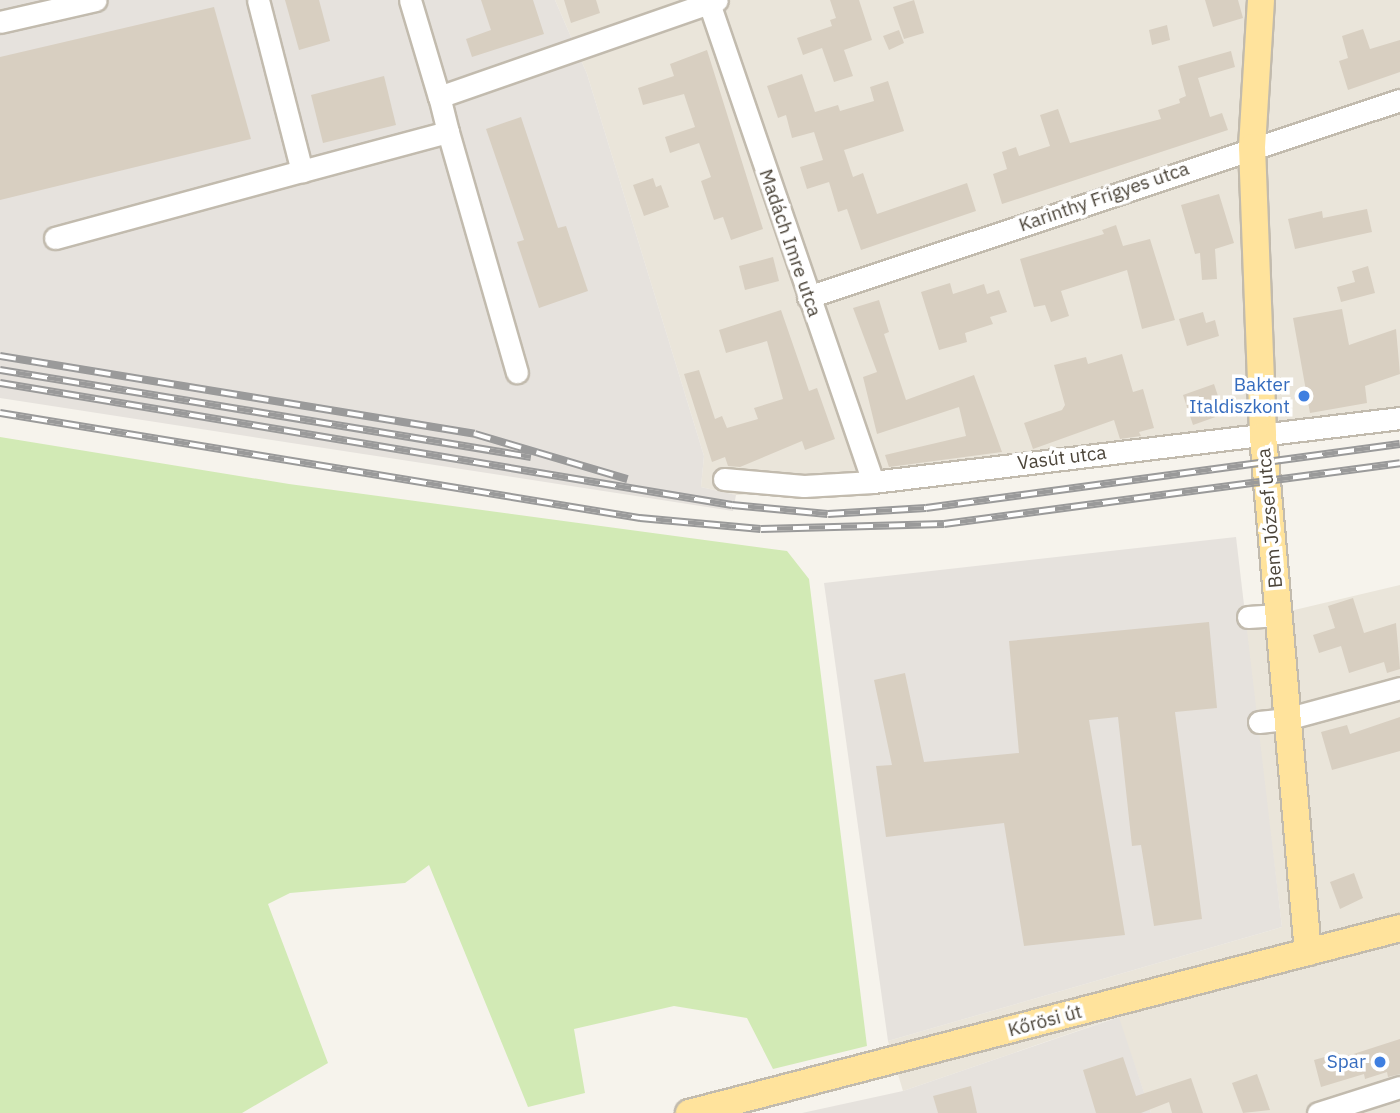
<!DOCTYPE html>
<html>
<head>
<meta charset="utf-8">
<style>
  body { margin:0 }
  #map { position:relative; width:1400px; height:1113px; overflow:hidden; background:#f6f3ec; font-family:"IBM Plex Sans",sans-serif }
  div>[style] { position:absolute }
  .residential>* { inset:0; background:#eae5da }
  .industrial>* { inset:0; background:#e6e2dd }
  .green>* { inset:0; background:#d2eab5 }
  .building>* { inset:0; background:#d8cfc1 }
  .roads { filter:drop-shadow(2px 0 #c2bbae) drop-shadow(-2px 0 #c2bbae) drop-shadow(0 2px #c2bbae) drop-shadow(0 -2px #c2bbae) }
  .minor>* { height:21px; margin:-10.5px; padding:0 10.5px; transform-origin:10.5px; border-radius:10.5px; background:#fff }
  .major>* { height:26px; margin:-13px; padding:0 13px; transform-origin:13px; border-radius:13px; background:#ffe39c }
  .rail>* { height:8px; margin-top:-4px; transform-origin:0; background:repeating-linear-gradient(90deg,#fff 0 16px,#9a9a9a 0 32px); box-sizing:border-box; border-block:2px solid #9a9a9a }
  .dots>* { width:19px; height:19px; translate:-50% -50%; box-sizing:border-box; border:4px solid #fff; border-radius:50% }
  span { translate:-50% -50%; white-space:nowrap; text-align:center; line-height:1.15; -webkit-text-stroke:7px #fff; paint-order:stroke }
  .street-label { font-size:19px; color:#4b4439 }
  .shop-label { font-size:19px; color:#366cbe }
  .right { translate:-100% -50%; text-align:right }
</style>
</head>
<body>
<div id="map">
  <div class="residential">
    <div style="clip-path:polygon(555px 0,1400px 0,1400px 429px,860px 491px,736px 495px,701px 487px,704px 456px,587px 74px)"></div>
    <div style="clip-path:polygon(1400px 585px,1400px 1113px,1151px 1113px,1118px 1017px,903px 1091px,888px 1041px,1282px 927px,1244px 622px)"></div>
  </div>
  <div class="industrial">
    <div style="clip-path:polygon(0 0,555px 0,587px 74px,704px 456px,701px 487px,736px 495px,733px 511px,0 398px)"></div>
    <div style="clip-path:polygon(1236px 537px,1282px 927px,888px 1041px,824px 583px)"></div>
    <div style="clip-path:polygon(1119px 1017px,1151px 1113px,802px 1113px,903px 1091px)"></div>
  </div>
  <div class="green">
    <div style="clip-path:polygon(0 437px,289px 484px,787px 551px,809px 579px,867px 1046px,773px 1069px,747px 1018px,674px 1006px,574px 1029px,585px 1093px,528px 1107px,429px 865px,405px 883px,290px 893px,268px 904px,328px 1063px,242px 1113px,0 1113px)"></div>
  </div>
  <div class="building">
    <div style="clip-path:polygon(285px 0,319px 0,330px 41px,299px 50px)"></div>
    <div style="clip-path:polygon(481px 0,533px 0,544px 34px,472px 57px,466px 39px,491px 30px)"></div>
    <div style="clip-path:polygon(564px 0,596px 0,600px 13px,571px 23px)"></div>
    <div style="clip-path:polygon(830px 0,859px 0,872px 40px,844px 50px,853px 76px,834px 82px,822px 48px,803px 55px,797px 38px,832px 26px,830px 20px,836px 18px)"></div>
    <div style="clip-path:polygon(914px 0,924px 33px,904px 39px,893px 7px)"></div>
    <div style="clip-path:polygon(1205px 0,1238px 0,1243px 18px,1213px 27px)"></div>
    <div style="clip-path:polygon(214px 7px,251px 139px,0 200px,0 57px)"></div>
    <div style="clip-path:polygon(1167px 25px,1170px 40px,1152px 45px,1149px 30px)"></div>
    <div style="clip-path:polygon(1363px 29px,1370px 49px,1400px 40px,1400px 72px,1348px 90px,1339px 61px,1348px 58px,1342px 36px)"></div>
    <div style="clip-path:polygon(899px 30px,904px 43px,889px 50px,883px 36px)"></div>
    <div style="clip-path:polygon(707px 50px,763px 229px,731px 240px,723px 217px,714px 220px,701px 181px,711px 177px,699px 143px,670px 153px,665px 137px,695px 127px,684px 94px,643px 105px,638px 88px,674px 76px,670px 64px)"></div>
    <div style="clip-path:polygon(1231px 51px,1235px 67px,1198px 78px,1210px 117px,1222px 113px,1228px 130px,1002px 204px,993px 174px,1007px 169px,1002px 152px,1016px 147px,1019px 156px,1050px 146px,1040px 115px,1058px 109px,1070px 143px,1161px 119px,1158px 110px,1180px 103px,1179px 99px,1186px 96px,1178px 66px)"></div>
    <div style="clip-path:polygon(802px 74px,815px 112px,838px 105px,840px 111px,874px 101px,870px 87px,888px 81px,904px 131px,844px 150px,853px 177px,863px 173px,877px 214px,967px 183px,976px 211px,861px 250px,847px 209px,838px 212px,829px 182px,807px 189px,800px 167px,823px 160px,814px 132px,792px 138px,786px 115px,778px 118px,767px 86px)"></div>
    <div style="clip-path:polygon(384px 76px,396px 125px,323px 143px,311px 95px)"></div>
    <div style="clip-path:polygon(521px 117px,558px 228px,566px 226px,588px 291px,539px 308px,517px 242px,524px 240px,486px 129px)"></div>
    <div style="clip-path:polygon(653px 178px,656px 187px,661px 185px,669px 207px,644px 216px,633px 185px)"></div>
    <div style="clip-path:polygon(1219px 194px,1234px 243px,1215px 249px,1217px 279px,1202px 280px,1200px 253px,1195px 254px,1181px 205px)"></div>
    <div style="clip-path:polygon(1367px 209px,1372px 232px,1295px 249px,1288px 219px,1322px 211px,1323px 218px)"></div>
    <div style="clip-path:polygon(1116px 225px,1123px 246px,1150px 239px,1175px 320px,1142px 329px,1127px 270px,1061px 291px,1069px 316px,1051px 322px,1045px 305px,1034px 307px,1020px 259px,1104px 234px,1102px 230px)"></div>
    <div style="clip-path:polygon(773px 257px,779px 281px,745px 290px,739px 266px)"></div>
    <div style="clip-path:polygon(1368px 266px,1375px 293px,1341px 302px,1337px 287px,1355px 282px,1352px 271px)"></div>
    <div style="clip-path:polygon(950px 283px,953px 294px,984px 284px,987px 294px,999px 290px,1007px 312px,990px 317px,993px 324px,965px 333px,967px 342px,939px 350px,921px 292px)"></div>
    <div style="clip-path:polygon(879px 300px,889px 332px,884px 334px,906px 400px,974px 375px,1002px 452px,889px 467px,885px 455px,966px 436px,959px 407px,877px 434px,863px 377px,877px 372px,853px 308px)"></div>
    <div style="clip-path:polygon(1342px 309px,1349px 345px,1396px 329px,1400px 374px,1365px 386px,1367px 403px,1310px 413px,1293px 318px)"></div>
    <div style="clip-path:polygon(781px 310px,809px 391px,817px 388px,835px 439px,805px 450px,802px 441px,740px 467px,728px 466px,725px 457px,712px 462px,684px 374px,699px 370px,715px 419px,722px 416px,727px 428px,758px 419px,754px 408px,783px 399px,767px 341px,726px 353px,719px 330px)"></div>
    <div style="clip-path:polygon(1203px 312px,1206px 323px,1215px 320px,1219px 336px,1187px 346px,1179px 319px)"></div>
    <div style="clip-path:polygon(1122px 354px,1133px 392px,1143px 389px,1154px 428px,1139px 432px,1141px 436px,1120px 439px,1114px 420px,1033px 449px,1024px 423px,1062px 410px,1065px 405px,1054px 365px,1086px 357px,1088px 364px)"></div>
    <div style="clip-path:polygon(1214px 384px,1224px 414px,1193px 425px,1183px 395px)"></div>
    <div style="clip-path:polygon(1353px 598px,1364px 633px,1396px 623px,1400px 669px,1387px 673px,1384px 662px,1349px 673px,1341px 646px,1319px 653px,1313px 635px,1335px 628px,1328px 606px)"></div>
    <div style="clip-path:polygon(1209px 622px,1217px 708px,1175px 712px,1202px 919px,1154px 926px,1141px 845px,1132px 846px,1118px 717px,1089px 720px,1125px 935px,1024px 946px,1004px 823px,886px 837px,876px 766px,892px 765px,874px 680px,905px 673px,924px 762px,1019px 753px,1009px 641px)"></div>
    <div style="clip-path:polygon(1400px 717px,1400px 751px,1332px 770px,1321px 732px,1347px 725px,1350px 734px)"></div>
    <div style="clip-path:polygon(1354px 873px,1363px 898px,1340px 909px,1330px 882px)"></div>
    <div style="clip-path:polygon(1400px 1039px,1400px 1074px,1388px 1077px,1387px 1072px,1365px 1079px,1364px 1074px,1321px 1087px,1314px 1060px,1339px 1053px,1341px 1058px)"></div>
    <div style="clip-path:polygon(1123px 1057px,1136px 1096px,1191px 1078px,1203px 1113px,1172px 1113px,1169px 1102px,1141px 1113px,1096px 1113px,1083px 1070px)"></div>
    <div style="clip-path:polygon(1257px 1074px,1270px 1110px,1243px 1113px,1232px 1083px)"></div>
    <div style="clip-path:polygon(971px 1086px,977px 1113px,938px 1113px,933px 1096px)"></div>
  </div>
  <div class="roads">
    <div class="minor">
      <div style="left:258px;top:0;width:177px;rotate:75.6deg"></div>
      <div style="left:302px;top:171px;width:151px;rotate:-15deg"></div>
      <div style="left:448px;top:132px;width:36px;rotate:-104deg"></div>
      <div style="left:410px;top:0;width:101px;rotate:73.4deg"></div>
      <div style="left:439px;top:97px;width:294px;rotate:-19.2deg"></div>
      <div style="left:709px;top:3px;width:506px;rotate:71.1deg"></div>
      <div style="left:0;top:22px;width:98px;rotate:-12.9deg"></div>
      <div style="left:448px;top:132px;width:250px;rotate:74deg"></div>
      <div style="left:55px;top:238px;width:256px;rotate:-15.2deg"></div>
      <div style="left:808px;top:297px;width:624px;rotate:-18.41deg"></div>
      <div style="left:724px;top:479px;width:80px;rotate:5deg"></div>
      <div style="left:804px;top:486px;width:69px;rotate:-3.3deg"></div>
      <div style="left:873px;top:482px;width:531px;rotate:-6.92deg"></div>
      <div style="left:1248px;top:617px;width:30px;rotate:-4deg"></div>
      <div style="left:1259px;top:722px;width:27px;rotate:-6deg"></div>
      <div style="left:1286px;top:719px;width:118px;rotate:-15.2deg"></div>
      <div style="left:1318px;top:1113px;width:86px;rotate:-17.6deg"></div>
    </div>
    <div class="major">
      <div style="left:1261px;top:0;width:147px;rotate:93.5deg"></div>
      <div style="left:1252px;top:147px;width:289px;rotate:87.8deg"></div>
      <div style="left:1263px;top:436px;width:518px;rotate:85.02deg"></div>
      <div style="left:689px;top:1113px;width:735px;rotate:-14.58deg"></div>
    </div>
  </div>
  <div class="rail">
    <div style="left:0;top:356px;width:481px;rotate:9.3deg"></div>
    <div style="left:475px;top:434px;width:159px;rotate:16.5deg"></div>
    <div style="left:0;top:370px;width:538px;rotate:9.3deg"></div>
    <div style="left:0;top:383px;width:742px;rotate:9.46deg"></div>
    <div style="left:732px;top:505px;width:96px;rotate:5.4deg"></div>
    <div style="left:828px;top:514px;width:98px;rotate:-3.5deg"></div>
    <div style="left:926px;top:508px;width:478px;rotate:-7.7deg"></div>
    <div style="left:0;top:413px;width:649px;rotate:9.32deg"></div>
    <div style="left:640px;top:518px;width:121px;rotate:5.2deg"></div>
    <div style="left:761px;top:529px;width:183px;rotate:-1.6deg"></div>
    <div style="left:944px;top:524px;width:460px;rotate:-7.6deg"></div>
  </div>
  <div class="dots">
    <div style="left:1304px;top:396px;background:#3f7fe0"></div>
    <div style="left:1380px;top:1062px;background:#3f7fe0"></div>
  </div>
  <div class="street-label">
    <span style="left:1104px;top:197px;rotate:-19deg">Karinthy Frigyes utca</span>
    <span style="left:790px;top:243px;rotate:71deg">Madách Imre utca</span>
    <span style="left:1062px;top:458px;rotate:-7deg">Vasút utca</span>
    <span style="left:1270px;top:518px;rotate:-95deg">Bem József utca</span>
    <span style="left:1045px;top:1021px;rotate:-15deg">Kőrösi út</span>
  </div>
  <div class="shop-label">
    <span class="right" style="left:1290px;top:396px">Bakter<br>Italdiszkont</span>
    <span class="right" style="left:1366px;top:1062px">Spar</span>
  </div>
</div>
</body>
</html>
